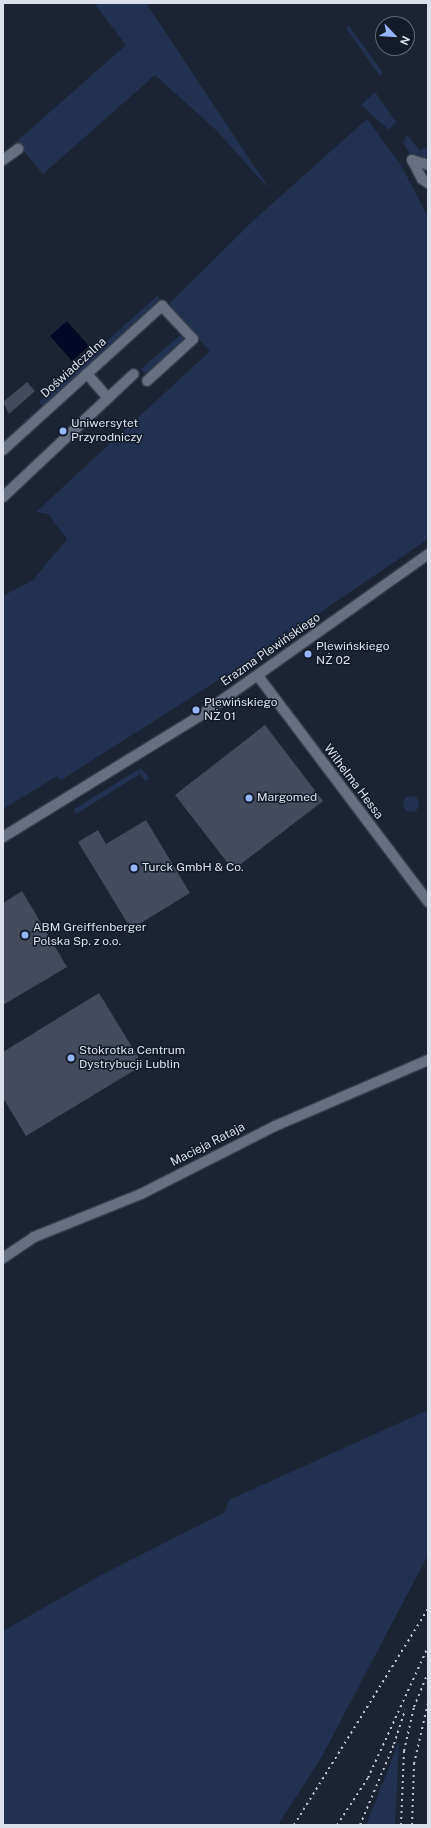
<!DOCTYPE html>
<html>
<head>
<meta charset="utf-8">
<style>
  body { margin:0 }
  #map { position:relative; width:431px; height:1828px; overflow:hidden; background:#1c2433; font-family:"Public Sans",sans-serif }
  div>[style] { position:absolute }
  .green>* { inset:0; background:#223152 }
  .round { border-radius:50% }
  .water>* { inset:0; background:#020826 }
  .building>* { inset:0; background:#434b5c }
  .roads { filter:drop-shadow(1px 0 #373e4d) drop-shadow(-1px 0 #373e4d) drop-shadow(0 1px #373e4d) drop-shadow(0 -1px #373e4d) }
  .minor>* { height:10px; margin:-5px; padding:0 5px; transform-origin:5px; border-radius:5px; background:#677081 }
  .rail>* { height:2px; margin-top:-1px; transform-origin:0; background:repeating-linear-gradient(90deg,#bfc4cf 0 2px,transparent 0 6px) }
  .dots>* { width:11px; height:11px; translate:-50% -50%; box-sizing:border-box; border:2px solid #131a28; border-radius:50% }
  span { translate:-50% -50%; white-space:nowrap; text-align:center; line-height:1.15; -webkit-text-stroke:3px #131a28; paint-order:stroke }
  .street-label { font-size:12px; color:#dbe0ea }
  .poi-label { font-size:12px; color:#dbe0ea }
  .left { translate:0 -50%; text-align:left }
  .frame { position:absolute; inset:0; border:4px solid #dbe0ea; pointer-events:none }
  .north { position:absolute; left:375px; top:16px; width:40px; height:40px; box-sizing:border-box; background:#131a28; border:1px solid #636976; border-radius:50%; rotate:115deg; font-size:11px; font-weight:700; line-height:16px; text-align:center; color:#dbe0ea }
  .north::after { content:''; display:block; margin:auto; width:14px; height:18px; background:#95b6fd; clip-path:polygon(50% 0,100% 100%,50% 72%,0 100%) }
</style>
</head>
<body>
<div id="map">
  <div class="green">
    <div style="clip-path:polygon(94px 3px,146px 3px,270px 190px,216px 130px,155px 75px,43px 174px,16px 142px,126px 45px)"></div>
    <div style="clip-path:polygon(349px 26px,383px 73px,380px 76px,346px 28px)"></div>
    <div style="clip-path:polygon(375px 92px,396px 122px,389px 130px,361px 105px)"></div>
    <div style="clip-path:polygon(367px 119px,401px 165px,428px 217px,428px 539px,255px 657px,61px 780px,57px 776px,3px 809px,3px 596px,33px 580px,67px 539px,48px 514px,36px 512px,210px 351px,167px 306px,255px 219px)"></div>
    <div style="clip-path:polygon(407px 135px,420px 151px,428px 146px,428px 159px,415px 156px,412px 158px,403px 142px)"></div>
    <div style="clip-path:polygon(157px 296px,163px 302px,27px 426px,22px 417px,25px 420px,42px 406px,39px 402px)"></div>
    <div style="clip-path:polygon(184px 332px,184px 340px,146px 375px,141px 369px)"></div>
    <div style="clip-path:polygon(141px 768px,149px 778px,145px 781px,140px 774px,76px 814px,74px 809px)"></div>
    <div class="round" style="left:403px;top:796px;width:16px;height:16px"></div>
    <div style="clip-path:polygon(428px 1410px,428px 1555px,321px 1758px,278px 1825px,3px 1825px,3px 1631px,103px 1574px,224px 1513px,229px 1500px)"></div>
    <div style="clip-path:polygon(399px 1742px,395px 1825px,366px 1825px)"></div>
  </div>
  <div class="water">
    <div style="clip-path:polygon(67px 321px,89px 346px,72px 361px,50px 336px)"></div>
  </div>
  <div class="building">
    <div style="clip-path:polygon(27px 382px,35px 391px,9px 414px,3px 402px)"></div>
    <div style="clip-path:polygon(265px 725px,323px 801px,233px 870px,175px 795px)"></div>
    <div style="clip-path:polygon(146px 820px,190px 893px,131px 929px,78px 842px,98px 830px,106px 844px)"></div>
    <div style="clip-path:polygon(22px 891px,67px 967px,3px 1005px,3px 903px)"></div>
    <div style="clip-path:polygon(99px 993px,143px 1065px,26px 1136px,3px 1098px,3px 1052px)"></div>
  </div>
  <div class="roads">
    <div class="minor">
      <div style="left:3px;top:160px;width:19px;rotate:-36deg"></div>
      <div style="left:412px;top:160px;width:21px;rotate:62deg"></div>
      <div style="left:422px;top:179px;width:7px;rotate:34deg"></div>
      <div style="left:412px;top:160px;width:17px;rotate:17deg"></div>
      <div style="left:108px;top:398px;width:35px;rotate:-43deg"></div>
      <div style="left:3px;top:450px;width:215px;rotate:-42.2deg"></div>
      <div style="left:162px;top:306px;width:45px;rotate:46.8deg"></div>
      <div style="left:193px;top:339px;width:62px;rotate:137.6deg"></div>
      <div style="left:3px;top:497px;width:144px;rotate:-43.3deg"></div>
      <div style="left:108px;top:398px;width:32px;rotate:-131deg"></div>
      <div style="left:258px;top:676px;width:283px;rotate:53deg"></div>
      <div style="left:3px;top:837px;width:233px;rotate:-31.6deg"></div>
      <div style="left:201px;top:715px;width:278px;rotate:-35.3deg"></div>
      <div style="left:3px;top:1258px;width:37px;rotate:-34deg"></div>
      <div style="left:34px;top:1237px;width:115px;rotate:-21.9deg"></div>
      <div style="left:141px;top:1194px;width:150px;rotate:-26.9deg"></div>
      <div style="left:275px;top:1126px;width:167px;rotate:-23.3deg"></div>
    </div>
  </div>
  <div class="rail">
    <div style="left:294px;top:1825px;width:254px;rotate:-58.2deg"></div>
    <div style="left:337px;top:1825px;width:56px;rotate:-56.6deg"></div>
    <div style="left:368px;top:1778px;width:144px;rotate:-65.4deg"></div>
    <div style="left:360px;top:1825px;width:88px;rotate:-67.2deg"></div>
    <div style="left:394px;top:1744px;width:36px;rotate:-72deg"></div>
    <div style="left:401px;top:1825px;width:74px;rotate:-87.7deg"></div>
    <div style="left:404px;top:1751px;width:45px;rotate:-77.2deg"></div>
    <div style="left:414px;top:1707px;width:38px;rotate:-68deg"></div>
    <div style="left:412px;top:1825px;width:61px;rotate:-88.1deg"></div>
    <div style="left:414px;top:1764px;width:63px;rotate:-77.1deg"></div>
  </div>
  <div class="dots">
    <div style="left:63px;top:431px;background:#95b6fd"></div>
    <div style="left:308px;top:654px;background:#95b6fd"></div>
    <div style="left:196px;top:710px;background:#95b6fd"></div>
    <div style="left:249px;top:798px;background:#95b6fd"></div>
    <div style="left:134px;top:868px;background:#95b6fd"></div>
    <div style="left:25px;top:935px;background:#95b6fd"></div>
    <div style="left:71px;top:1058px;background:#95b6fd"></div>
  </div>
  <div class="street-label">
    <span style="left:74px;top:368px;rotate:-42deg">Doświadczalna</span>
    <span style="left:271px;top:650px;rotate:-35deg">Erazma Plewińskiego</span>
    <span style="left:353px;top:782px;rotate:53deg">Wilhelma Hessa</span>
    <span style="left:208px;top:1145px;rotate:-27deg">Macieja Rataja</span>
  </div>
  <div class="poi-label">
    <span class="left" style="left:71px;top:431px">Uniwersytet<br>Przyrodniczy</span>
    <span class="left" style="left:316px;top:654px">Plewińskiego<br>NŻ 02</span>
    <span class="left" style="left:204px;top:710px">Plewińskiego<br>NŻ 01</span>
    <span class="left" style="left:257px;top:798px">Margomed</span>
    <span class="left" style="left:142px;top:868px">Turck GmbH &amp; Co.</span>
    <span class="left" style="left:33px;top:935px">ABM Greiffenberger<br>Polska Sp. z o.o.</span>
    <span class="left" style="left:79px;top:1058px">Stokrotka Centrum<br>Dystrybucji Lublin</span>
  </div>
  <div class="frame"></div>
  <div class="north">N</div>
</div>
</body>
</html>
